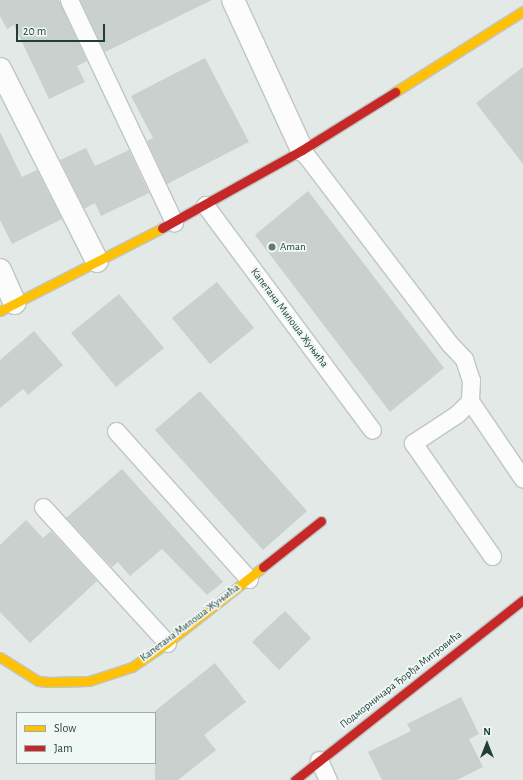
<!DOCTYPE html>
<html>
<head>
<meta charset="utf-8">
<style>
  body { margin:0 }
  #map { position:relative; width:523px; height:780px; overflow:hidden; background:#e2e9e7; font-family:"Alegreya Sans",sans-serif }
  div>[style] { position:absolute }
  .building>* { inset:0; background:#c9d0ce }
  .roads { filter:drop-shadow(1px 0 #bfc6c4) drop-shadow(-1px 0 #bfc6c4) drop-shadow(0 1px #bfc6c4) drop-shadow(0 -1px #bfc6c4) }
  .lane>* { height:17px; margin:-8.5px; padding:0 8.5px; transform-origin:8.5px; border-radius:8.5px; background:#fbfcfb }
  .street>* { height:22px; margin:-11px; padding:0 11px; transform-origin:11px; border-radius:11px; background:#fbfcfb }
  .slow>* { height:9px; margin:-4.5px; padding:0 4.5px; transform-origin:4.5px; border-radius:4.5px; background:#ffc107 }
  .jam>* { height:9px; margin:-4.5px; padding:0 4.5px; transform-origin:4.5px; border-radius:4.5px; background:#c62828 }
  .dots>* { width:11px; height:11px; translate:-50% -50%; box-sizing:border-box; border:2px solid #f0f8f5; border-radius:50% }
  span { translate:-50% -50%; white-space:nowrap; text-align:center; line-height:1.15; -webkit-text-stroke:3.5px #f0f8f5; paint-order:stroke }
  .poi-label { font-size:11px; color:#1f3d39 }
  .left { translate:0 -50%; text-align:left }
  .street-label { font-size:11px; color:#1f3d39 }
  .legend { position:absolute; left:16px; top:712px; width:140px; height:52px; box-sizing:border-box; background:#f0f8f5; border:1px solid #9cadaa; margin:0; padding:5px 7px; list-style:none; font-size:12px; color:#1f3d39 }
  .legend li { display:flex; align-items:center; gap:8px; height:20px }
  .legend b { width:20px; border:1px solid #9cadaa }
  .north { position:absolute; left:467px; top:724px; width:40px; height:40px; -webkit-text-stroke:3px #f0f8f5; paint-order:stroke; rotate:0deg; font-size:11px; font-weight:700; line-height:16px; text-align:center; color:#1f3d39 }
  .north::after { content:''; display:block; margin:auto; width:14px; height:18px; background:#1f3d39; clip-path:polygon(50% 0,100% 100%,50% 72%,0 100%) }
  .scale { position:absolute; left:16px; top:24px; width:89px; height:18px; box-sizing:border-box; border:2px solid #1f3d39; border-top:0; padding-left:5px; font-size:12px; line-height:14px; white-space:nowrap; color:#1f3d39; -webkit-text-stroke:3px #f0f8f5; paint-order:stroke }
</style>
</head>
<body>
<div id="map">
  <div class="building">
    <div style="clip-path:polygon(0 0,59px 0,87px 61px,77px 66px,85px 82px,49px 99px,14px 25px,7px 29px,0 16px)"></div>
    <div style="clip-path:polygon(80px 0,212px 0,105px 52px)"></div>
    <div style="clip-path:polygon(205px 58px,249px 142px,167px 184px,147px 141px,153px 138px,131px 96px)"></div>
    <div style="clip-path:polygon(523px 67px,523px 164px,476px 103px)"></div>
    <div style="clip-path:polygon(0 132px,22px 177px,37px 170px,62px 219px,12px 244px,0 220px)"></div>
    <div style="clip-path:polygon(86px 148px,95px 166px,129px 150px,149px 193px,101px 216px,95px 203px,84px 209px,60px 160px)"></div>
    <div style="clip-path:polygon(308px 191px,444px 368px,390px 412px,255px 235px)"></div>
    <div style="clip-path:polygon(217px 282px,254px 328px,210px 364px,172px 318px)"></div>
    <div style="clip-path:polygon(119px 294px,164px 348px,116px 387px,71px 333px)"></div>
    <div style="clip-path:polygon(34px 331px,63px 365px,28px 395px,23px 389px,0 408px,0 360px)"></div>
    <div style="clip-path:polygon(200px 391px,307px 511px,263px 550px,155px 430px)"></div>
    <div style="clip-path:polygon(122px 469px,223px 582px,207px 595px,162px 549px,130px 576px,118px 562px,112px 567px,66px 518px)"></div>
    <div style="clip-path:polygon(26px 520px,43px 538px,51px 531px,97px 581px,30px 643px,0 612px,0 545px)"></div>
    <div style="clip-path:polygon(285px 611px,311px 638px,279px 670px,252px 642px)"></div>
    <div style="clip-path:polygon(215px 663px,246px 702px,204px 735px,216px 750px,178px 780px,155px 780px,155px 711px)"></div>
    <div style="clip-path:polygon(461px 697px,479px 734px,469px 739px,483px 767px,457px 780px,382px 780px,368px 752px,411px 731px,407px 724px)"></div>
  </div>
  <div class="roads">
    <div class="lane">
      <div style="left:69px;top:0;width:246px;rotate:64.7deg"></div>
      <div style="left:302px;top:150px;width:244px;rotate:52.7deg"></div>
      <div style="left:450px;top:344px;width:21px;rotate:47deg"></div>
      <div style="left:464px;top:359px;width:22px;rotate:72deg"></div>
      <div style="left:471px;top:380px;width:21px;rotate:93deg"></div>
      <div style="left:470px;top:401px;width:18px;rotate:135deg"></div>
      <div style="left:457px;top:414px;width:53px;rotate:146.6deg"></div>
      <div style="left:413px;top:443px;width:138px;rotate:55deg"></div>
      <div style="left:205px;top:205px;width:280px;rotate:53.4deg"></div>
      <div style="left:470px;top:401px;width:94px;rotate:55.8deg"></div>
      <div style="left:116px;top:431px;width:199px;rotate:48.1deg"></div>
      <div style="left:43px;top:507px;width:184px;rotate:47.6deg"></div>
      <div style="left:319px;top:760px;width:22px;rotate:66deg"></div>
    </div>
    <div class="street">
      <div style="left:233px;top:0;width:165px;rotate:65.3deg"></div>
      <div style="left:0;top:69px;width:215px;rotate:63.2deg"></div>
      <div style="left:0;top:270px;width:36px;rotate:66deg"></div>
    </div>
    <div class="slow">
      <div style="left:395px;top:92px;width:151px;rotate:-32.3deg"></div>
      <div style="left:0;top:311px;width:182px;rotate:-27.1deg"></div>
      <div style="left:0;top:657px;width:45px;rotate:32.3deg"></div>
      <div style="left:38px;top:681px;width:11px;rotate:5deg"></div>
      <div style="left:49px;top:682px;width:40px;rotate:-1.4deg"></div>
      <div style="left:89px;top:681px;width:45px;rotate:-18deg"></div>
      <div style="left:132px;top:667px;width:42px;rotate:-34.4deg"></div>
      <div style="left:167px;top:643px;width:122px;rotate:-38.4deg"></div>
    </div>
    <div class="jam">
      <div style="left:162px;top:228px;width:160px;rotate:-29.1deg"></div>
      <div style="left:302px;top:150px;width:110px;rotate:-31.9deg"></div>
      <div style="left:263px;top:567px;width:74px;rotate:-38.4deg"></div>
      <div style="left:295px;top:780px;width:290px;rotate:-38.3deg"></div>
    </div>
  </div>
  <div class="dots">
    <div style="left:272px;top:247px;background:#637976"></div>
  </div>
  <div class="poi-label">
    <span class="left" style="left:280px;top:247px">Aman</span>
  </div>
  <div class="street-label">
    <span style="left:289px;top:318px;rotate:53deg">Капетана Милоша Жуњића</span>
    <span style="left:190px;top:623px;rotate:-37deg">Капетана Милоша Жуњића</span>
    <span style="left:401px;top:680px;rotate:-38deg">Подморничара Ђорђа Митровића</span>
  </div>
  <ul class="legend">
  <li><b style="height:5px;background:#ffc107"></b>Slow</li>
  <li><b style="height:5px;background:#c62828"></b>Jam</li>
  </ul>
  <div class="north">N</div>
  <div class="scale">20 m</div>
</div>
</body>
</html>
